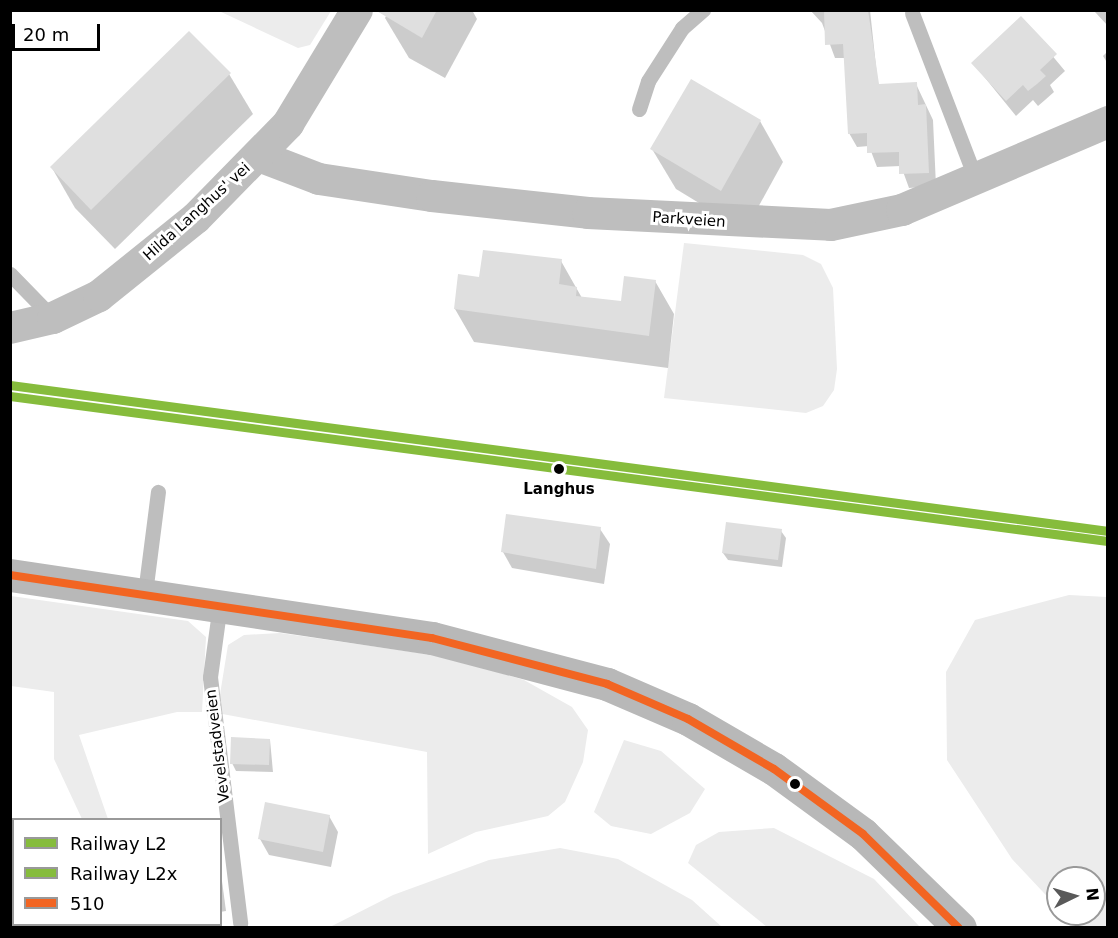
<!DOCTYPE html>
<html>
<head>
<meta charset="utf-8">
<style>
  body { margin:0 }
  #map { position:relative; width:1118px; height:938px; overflow:hidden; background:#fff; font-family:"DejaVu Sans",sans-serif }
  div>[style] { position:absolute }
  .green>* { inset:0; background:#ececec }
  .shadow>* { inset:0; background:#0003 }
  .building>* { inset:0; background:#dfdfdf }
  .service>* { height:15px; margin:-7.5px; padding:0 7.5px; transform-origin:7.5px; border-radius:7.5px; background:#bebebe }
  .minor>* { height:32px; margin:-16px; padding:0 16px; transform-origin:16px; border-radius:16px; background:#bebebe }
  .secondary>* { height:33px; margin:-16.5px; padding:0 16.5px; transform-origin:16.5px; border-radius:16.5px; background:#b8b8b8 }
  .bus-1>* { height:8px; margin:-4px; padding:0 4px; transform-origin:4px; border-radius:4px; background:#f26522 }
  .rail-1>* { height:9px; margin:-4.5px; padding:0 4.5px; transform-origin:4.5px; border-radius:4.5px; background:#86bc3c }
  .rail-2>* { height:9px; margin:-4.5px; padding:0 4.5px; transform-origin:4.5px; border-radius:4.5px; background:#86bc3c }
  .dots>* { width:16px; height:16px; translate:-50% -50%; box-sizing:border-box; border:3px solid #fff; border-radius:50% }
  span { translate:-50% -50%; white-space:nowrap; text-align:center; line-height:1.15; -webkit-text-stroke:6px #fff; paint-order:stroke }
  .street-label { font-size:15px; color:#000 }
  .stop-label { font-size:15px; color:#000; font-weight:700 }
  .frame { position:absolute; inset:0; border:12px solid #000; pointer-events:none }
  .legend { position:absolute; left:12px; top:818px; width:210px; height:108px; box-sizing:border-box; background:#fff; border:2px solid #999; margin:0; padding:8px 10px; list-style:none; font-size:18px; color:#000 }
  .legend li { display:flex; align-items:center; gap:12px; height:30px }
  .legend b { width:30px; border:2px solid #999 }
  .north { position:absolute; left:1046px; top:866px; width:60px; height:60px; box-sizing:border-box; background:#fff; border:2px solid #999; border-radius:50%; rotate:85deg; font-size:16px; font-weight:700; line-height:24px; text-align:center; color:#000 }
  .north::after { content:''; display:block; margin:auto; width:21px; height:27px; background:#595959; clip-path:polygon(50% 0,100% 100%,50% 72%,0 100%) }
  .scale { position:absolute; left:12px; top:24px; width:88px; height:27px; box-sizing:border-box; border:3px solid #000; border-top:0; padding-left:8px; font-size:18px; line-height:21px; white-space:nowrap; color:#000; -webkit-text-stroke:4px #fff; paint-order:stroke }
</style>
</head>
<body>
<div id="map">
  <div class="green">
    <div style="clip-path:polygon(219px 11px,331px 11px,310px 45px,298px 48px)"></div>
    <div style="clip-path:polygon(684px 243px,803px 255px,821px 264px,833px 288px,837px 369px,834px 390px,823px 406px,806px 413px,664px 398px)"></div>
    <div style="clip-path:polygon(1069px 595px,1107px 597px,1107px 927px,1076px 927px,1063px 914px,1094px 914px,1094px 878px,1058px 878px,1058px 908px,1012px 859px,947px 760px,946px 672px,975px 620px)"></div>
    <div style="clip-path:polygon(11px 596px,188px 621px,206px 637px,202px 712px,177px 712px,79px 735px,108px 819px,82px 819px,54px 759px,54px 692px,11px 686px)"></div>
    <div style="clip-path:polygon(280px 633px,447px 657px,524px 680px,572px 707px,588px 730px,583px 762px,565px 802px,548px 816px,476px 832px,428px 854px,427px 752px,217px 713px,228px 645px,244px 635px)"></div>
    <div style="clip-path:polygon(624px 740px,661px 751px,705px 789px,690px 813px,651px 834px,611px 826px,594px 812px)"></div>
    <div style="clip-path:polygon(774px 828px,874px 879px,920px 927px,767px 927px,688px 863px,696px 845px,719px 832px)"></div>
    <div style="clip-path:polygon(560px 848px,618px 859px,692px 900px,722px 927px,330px 927px,393px 895px,489px 860px)"></div>
  </div>
  <div class="shadow">
    <div style="clip-path:polygon(389px 10px,472px 10px,477px 19px,445px 78px,409px 58px,385px 18px)"></div>
    <div style="clip-path:polygon(810px 10px,870px 10px,878px 85px,916px 84px,933px 120px,936px 186px,909px 188px,901px 166px,877px 167px,869px 146px,857px 147px,849px 133px,845px 58px,835px 58px,822px 23px)"></div>
    <div style="clip-path:polygon(1094px 10px,1108px 10px,1108px 26px,1095px 12px)"></div>
    <div style="clip-path:polygon(1021px 18px,1065px 71px,1050px 85px,1054px 92px,1045px 100px,1038px 106px,1033px 100px,1016px 116px,973px 63px)"></div>
    <div style="clip-path:polygon(1108px 51px,1108px 64px,1103px 56px)"></div>
    <div style="clip-path:polygon(229px 74px,253px 114px,115px 249px,75px 208px,52px 168px)"></div>
    <div style="clip-path:polygon(760px 121px,783px 162px,745px 231px,676px 189px,652px 149px)"></div>
    <div style="clip-path:polygon(561px 261px,582px 298px,623px 303px,655px 281px,674px 314px,668px 368px,474px 342px,455px 309px,481px 279px)"></div>
    <div style="clip-path:polygon(600px 529px,610px 544px,604px 584px,512px 568px,503px 552px)"></div>
    <div style="clip-path:polygon(781px 531px,786px 538px,782px 567px,728px 560px,723px 553px)"></div>
    <div style="clip-path:polygon(270px 740px,273px 772px,236px 771px,232px 763px)"></div>
    <div style="clip-path:polygon(329px 816px,338px 832px,331px 867px,269px 855px,260px 839px)"></div>
    <div style="clip-path:polygon(10px 855px,14px 924px,38px 928px,10px 928px)"></div>
    <div style="clip-path:polygon(220px 866px,226px 911px,220px 912px)"></div>
    <div style="clip-path:polygon(142px 924px,183px 924px,184px 928px,143px 928px)"></div>
  </div>
  <div class="building">
    <div style="clip-path:polygon(375px 10px,437px 10px,422px 38px)"></div>
    <div style="clip-path:polygon(824px 10px,868px 10px,879px 84px,917px 82px,918px 105px,926px 104px,929px 173px,899px 174px,899px 152px,867px 153px,867px 133px,848px 134px,843px 44px,825px 45px)"></div>
    <div style="clip-path:polygon(1021px 16px,1057px 54px,1040px 70px,1046px 76px,1037px 84px,1028px 91px,1023px 85px,1006px 101px,971px 63px)"></div>
    <div style="clip-path:polygon(189px 31px,231px 73px,91px 210px,50px 167px)"></div>
    <div style="clip-path:polygon(691px 79px,761px 120px,721px 191px,650px 149px)"></div>
    <div style="clip-path:polygon(483px 250px,562px 259px,559px 284px,577px 287px,576px 296px,621px 301px,624px 276px,656px 280px,649px 336px,454px 309px,458px 274px,479px 277px)"></div>
    <div style="clip-path:polygon(506px 514px,601px 527px,596px 569px,501px 552px)"></div>
    <div style="clip-path:polygon(726px 522px,782px 529px,778px 560px,722px 553px)"></div>
    <div style="clip-path:polygon(231px 737px,270px 739px,269px 765px,230px 764px)"></div>
    <div style="clip-path:polygon(265px 802px,330px 815px,323px 852px,258px 839px)"></div>
  </div>
  <div class="service">
    <div style="left:912px;top:13px;width:181px;rotate:69deg"></div>
    <div style="left:639px;top:109px;width:29px;rotate:-72deg"></div>
    <div style="left:648px;top:81px;width:63px;rotate:-57.3deg"></div>
    <div style="left:682px;top:28px;width:28px;rotate:-41deg"></div>
    <div style="left:10px;top:274px;width:62px;rotate:45.7deg"></div>
    <div style="left:145px;top:593px;width:102px;rotate:-82.7deg"></div>
    <div style="left:220px;top:604px;width:74px;rotate:97.8deg"></div>
    <div style="left:210px;top:677px;width:248px;rotate:83deg"></div>
  </div>
  <div class="minor">
    <div style="left:259px;top:156px;width:64px;rotate:21deg"></div>
    <div style="left:319px;top:179px;width:114px;rotate:8.6deg"></div>
    <div style="left:432px;top:196px;width:157px;rotate:6.2deg"></div>
    <div style="left:588px;top:213px;width:243px;rotate:2.8deg"></div>
    <div style="left:831px;top:225px;width:73px;rotate:-11.9deg"></div>
    <div style="left:902px;top:210px;width:224px;rotate:-23.1deg"></div>
    <div style="left:10px;top:328px;width:44px;rotate:-13.1deg"></div>
    <div style="left:53px;top:318px;width:51px;rotate:-25.6deg"></div>
    <div style="left:99px;top:296px;width:124px;rotate:-38.8deg"></div>
    <div style="left:196px;top:218px;width:132px;rotate:-45.6deg"></div>
    <div style="left:288px;top:124px;width:133px;rotate:-58.8deg"></div>
  </div>
  <div class="secondary">
    <div style="left:10px;top:575px;width:427px;rotate:8.5deg"></div>
    <div style="left:432px;top:638px;width:181px;rotate:14.7deg"></div>
    <div style="left:607px;top:684px;width:88px;rotate:23.4deg"></div>
    <div style="left:688px;top:719px;width:99px;rotate:30.2deg"></div>
    <div style="left:774px;top:769px;width:110px;rotate:36.1deg"></div>
    <div style="left:863px;top:834px;width:135px;rotate:44.1deg"></div>
  </div>
  <div class="bus-1">
    <div style="left:10px;top:575px;width:427px;rotate:8.5deg"></div>
    <div style="left:432px;top:638px;width:181px;rotate:14.7deg"></div>
    <div style="left:607px;top:684px;width:88px;rotate:23.4deg"></div>
    <div style="left:688px;top:719px;width:99px;rotate:30.2deg"></div>
    <div style="left:774px;top:769px;width:110px;rotate:36.1deg"></div>
    <div style="left:863px;top:834px;width:134px;rotate:44.4deg"></div>
  </div>
  <div class="rail-1">
    <div style="left:10px;top:385px;width:1108px;rotate:7.57deg"></div>
  </div>
  <div class="rail-2">
    <div style="left:10px;top:396px;width:1107px;rotate:7.53deg"></div>
  </div>
  <div class="dots">
    <div style="left:559px;top:469px;background:#000"></div>
    <div style="left:795px;top:784px;background:#000"></div>
  </div>
  <div class="street-label">
    <span style="left:197px;top:212px;rotate:-42deg">Hilda Langhus' vei</span>
    <span style="left:689px;top:220px;rotate:4deg">Parkveien</span>
    <span style="left:218px;top:746px;rotate:-97deg">Vevelstadveien</span>
  </div>
  <div class="stop-label">
    <span style="left:559px;top:490px">Langhus</span>
  </div>
  <div class="frame"></div>
  <ul class="legend">
  <li><b style="height:8px;background:#86bc3c"></b>Railway L2</li>
  <li><b style="height:8px;background:#86bc3c"></b>Railway L2x</li>
  <li><b style="height:8px;background:#f26522"></b>510</li>
  </ul>
  <div class="north">N</div>
  <div class="scale">20 m</div>
</div>
</body>
</html>
